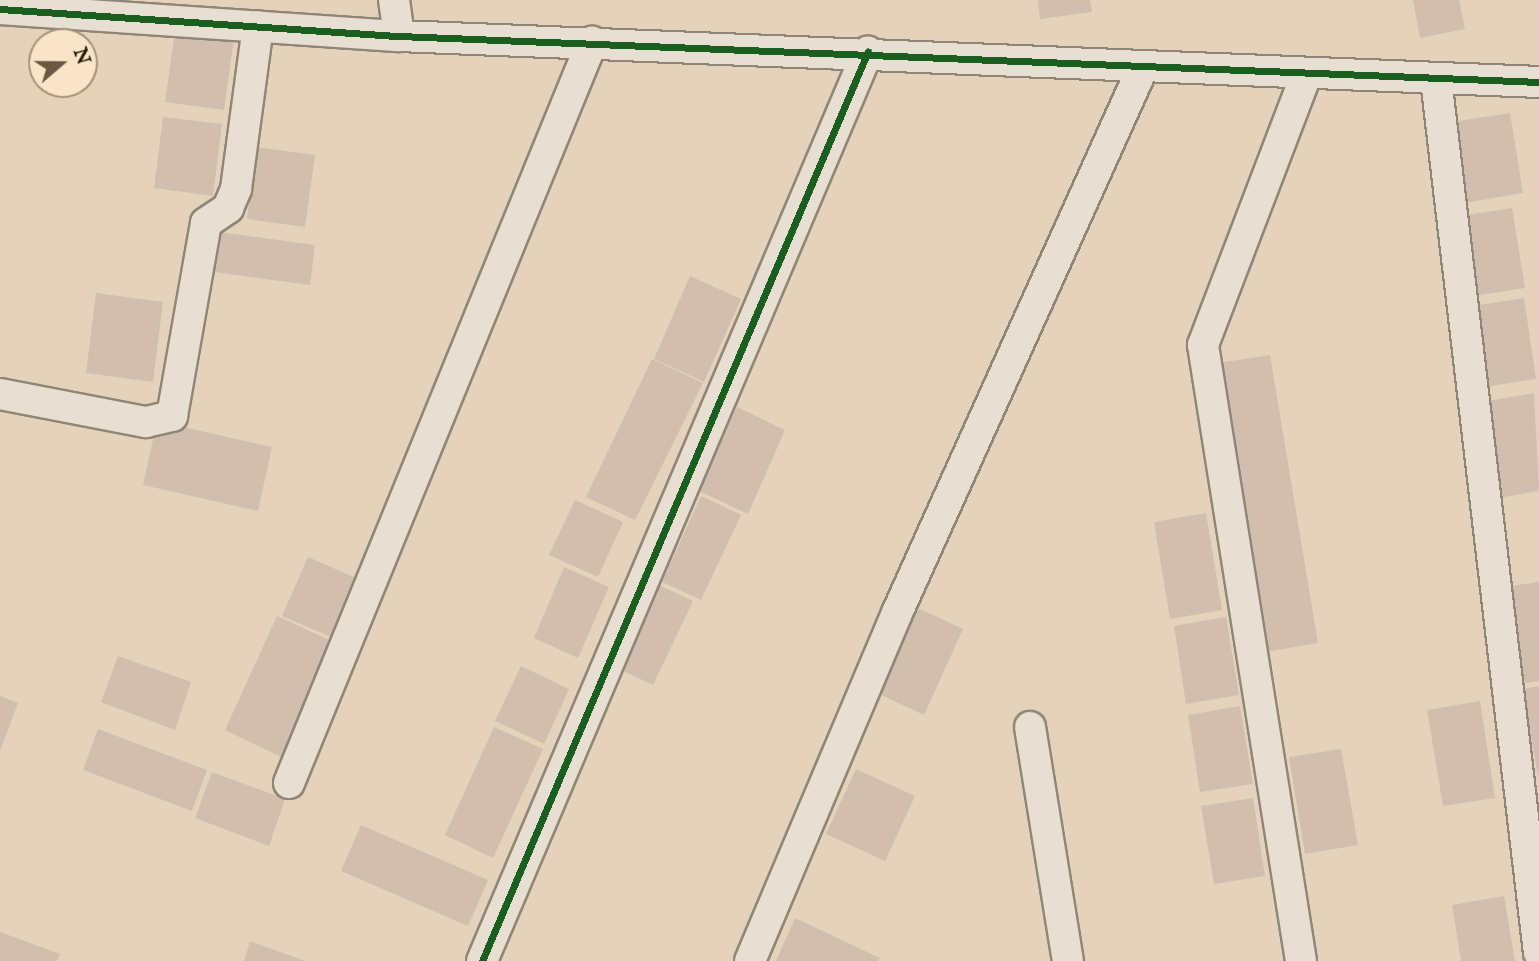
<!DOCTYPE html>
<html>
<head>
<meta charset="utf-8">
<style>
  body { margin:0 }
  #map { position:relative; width:1539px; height:961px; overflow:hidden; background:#e4d3ba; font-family:"IM FELL English",serif }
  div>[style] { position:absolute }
  .building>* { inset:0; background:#d1beae }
  .roads { filter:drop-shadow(2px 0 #918575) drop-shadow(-2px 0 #918575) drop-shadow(0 2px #918575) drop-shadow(0 -2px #918575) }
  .street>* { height:30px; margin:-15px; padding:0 15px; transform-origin:15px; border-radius:15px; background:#e8dfd3 }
  .cycleway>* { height:7px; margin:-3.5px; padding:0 3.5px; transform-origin:3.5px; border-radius:3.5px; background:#1b5e20 }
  span { translate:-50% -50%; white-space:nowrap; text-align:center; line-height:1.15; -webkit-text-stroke:7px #f9e4c7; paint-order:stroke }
  .north { position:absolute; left:28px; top:28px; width:70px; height:70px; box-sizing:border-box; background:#f9e4c7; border:2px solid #a69179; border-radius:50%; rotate:70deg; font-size:19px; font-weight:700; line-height:28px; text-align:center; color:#2a1503 }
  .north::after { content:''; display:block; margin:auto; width:24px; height:32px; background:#6b5843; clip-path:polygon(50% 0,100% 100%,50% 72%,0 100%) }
</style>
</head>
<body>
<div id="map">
  <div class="building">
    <div style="clip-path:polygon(1038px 0,1090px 0,1092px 12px,1040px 19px)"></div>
    <div style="clip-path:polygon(1413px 0,1459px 0,1465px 29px,1420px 38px)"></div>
    <div style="clip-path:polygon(175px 31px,234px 38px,224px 110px,165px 102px)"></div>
    <div style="clip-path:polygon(1510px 113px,1523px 193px,1464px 203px,1452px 122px)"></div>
    <div style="clip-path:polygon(163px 117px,222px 124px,213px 196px,154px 188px)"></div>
    <div style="clip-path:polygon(256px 147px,315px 155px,305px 227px,247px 219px)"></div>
    <div style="clip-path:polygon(1512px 208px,1525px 288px,1467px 297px,1454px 217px)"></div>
    <div style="clip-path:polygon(212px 231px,315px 245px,310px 285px,207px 271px)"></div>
    <div style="clip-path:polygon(690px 276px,741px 299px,704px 382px,654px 359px)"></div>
    <div style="clip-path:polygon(96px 293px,163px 302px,153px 382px,86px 373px)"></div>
    <div style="clip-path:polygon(1524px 298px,1536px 379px,1478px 388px,1466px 307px)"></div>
    <div style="clip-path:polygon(1270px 355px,1318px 643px,1266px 652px,1218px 363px)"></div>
    <div style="clip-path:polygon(652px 359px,703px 383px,635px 520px,586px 497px)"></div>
    <div style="clip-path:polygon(1534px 393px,1539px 491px,1498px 498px,1482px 402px)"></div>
    <div style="clip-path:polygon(737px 407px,785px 430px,748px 514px,699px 491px)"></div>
    <div style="clip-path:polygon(157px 421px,272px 447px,258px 511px,143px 485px)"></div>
    <div style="clip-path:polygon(701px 496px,741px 515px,701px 600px,662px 582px)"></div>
    <div style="clip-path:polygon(575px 500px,623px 522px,598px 577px,549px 555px)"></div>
    <div style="clip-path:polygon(1206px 513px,1222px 610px,1170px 619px,1154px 522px)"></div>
    <div style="clip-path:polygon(308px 557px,363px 581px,338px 640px,282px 616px)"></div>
    <div style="clip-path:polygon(564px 567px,609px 587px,578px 658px,534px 638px)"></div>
    <div style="clip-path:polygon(1539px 582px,1539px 681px,1520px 684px,1504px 587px)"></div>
    <div style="clip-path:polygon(659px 585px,693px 601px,653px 685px,619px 669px)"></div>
    <div style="clip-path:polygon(918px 608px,963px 629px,924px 715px,879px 694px)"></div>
    <div style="clip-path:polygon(277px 616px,334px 642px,281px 757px,225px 730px)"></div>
    <div style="clip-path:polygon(1226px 617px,1239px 695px,1186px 704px,1174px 626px)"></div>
    <div style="clip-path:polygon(118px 656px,191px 682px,175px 730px,101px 702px)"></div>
    <div style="clip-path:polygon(521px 666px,569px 689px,544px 744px,495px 721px)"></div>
    <div style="clip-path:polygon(1539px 686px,1539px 775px,1538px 775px,1523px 689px)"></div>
    <div style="clip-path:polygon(0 696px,18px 703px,0 751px)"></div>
    <div style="clip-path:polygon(1480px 701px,1495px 798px,1443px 806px,1427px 710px)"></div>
    <div style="clip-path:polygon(1240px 706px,1253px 784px,1200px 792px,1188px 715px)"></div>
    <div style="clip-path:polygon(494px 727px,543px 749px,493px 858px,445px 835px)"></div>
    <div style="clip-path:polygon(98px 729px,207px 770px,192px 811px,83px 770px)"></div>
    <div style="clip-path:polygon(1341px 749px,1358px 845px,1305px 854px,1289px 757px)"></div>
    <div style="clip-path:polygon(856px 769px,915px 796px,885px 861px,826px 834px)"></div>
    <div style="clip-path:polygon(212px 772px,285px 799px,269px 846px,195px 818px)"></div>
    <div style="clip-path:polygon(1253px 798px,1265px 876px,1214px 884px,1201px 806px)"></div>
    <div style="clip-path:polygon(361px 825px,488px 880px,468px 926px,341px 871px)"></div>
    <div style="clip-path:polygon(1504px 896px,1515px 961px,1461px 961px,1452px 905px)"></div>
    <div style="clip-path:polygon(795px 918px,880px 958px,878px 961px,776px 961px)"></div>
    <div style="clip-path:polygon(0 932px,60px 954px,57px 961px,0 961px)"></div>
    <div style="clip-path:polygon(250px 941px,305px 961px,244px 961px)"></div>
  </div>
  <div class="roads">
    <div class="street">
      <div style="left:394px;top:0;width:36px;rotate:82deg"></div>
      <div style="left:0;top:9px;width:400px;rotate:3.9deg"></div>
      <div style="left:399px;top:36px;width:1141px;rotate:2.31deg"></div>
      <div style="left:1436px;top:79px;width:880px;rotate:83.28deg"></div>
      <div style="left:0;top:394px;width:149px;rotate:10.9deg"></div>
      <div style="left:146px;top:422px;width:27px;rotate:-13deg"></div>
      <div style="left:172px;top:416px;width:196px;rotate:-80deg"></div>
      <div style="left:206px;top:223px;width:27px;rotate:-34deg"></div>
      <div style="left:228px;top:208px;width:21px;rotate:-67deg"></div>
      <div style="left:236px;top:189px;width:164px;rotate:-82.3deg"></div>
      <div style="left:1030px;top:727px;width:237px;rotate:80.8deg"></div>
      <div style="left:289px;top:783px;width:801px;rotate:-67.76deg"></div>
      <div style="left:482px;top:961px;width:988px;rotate:-67.01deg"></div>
      <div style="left:750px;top:961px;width:378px;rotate:-67.1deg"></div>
      <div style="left:897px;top:613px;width:599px;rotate:-65.75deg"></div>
      <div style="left:1301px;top:961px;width:624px;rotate:-99.04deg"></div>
      <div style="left:1203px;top:345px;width:289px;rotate:-69.1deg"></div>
    </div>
  </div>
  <div class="cycleway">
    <div style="left:0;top:9px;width:400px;rotate:3.9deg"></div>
    <div style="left:399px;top:36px;width:1141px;rotate:2.31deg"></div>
    <div style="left:482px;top:961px;width:988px;rotate:-67.01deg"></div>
  </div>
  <div class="north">N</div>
</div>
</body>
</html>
